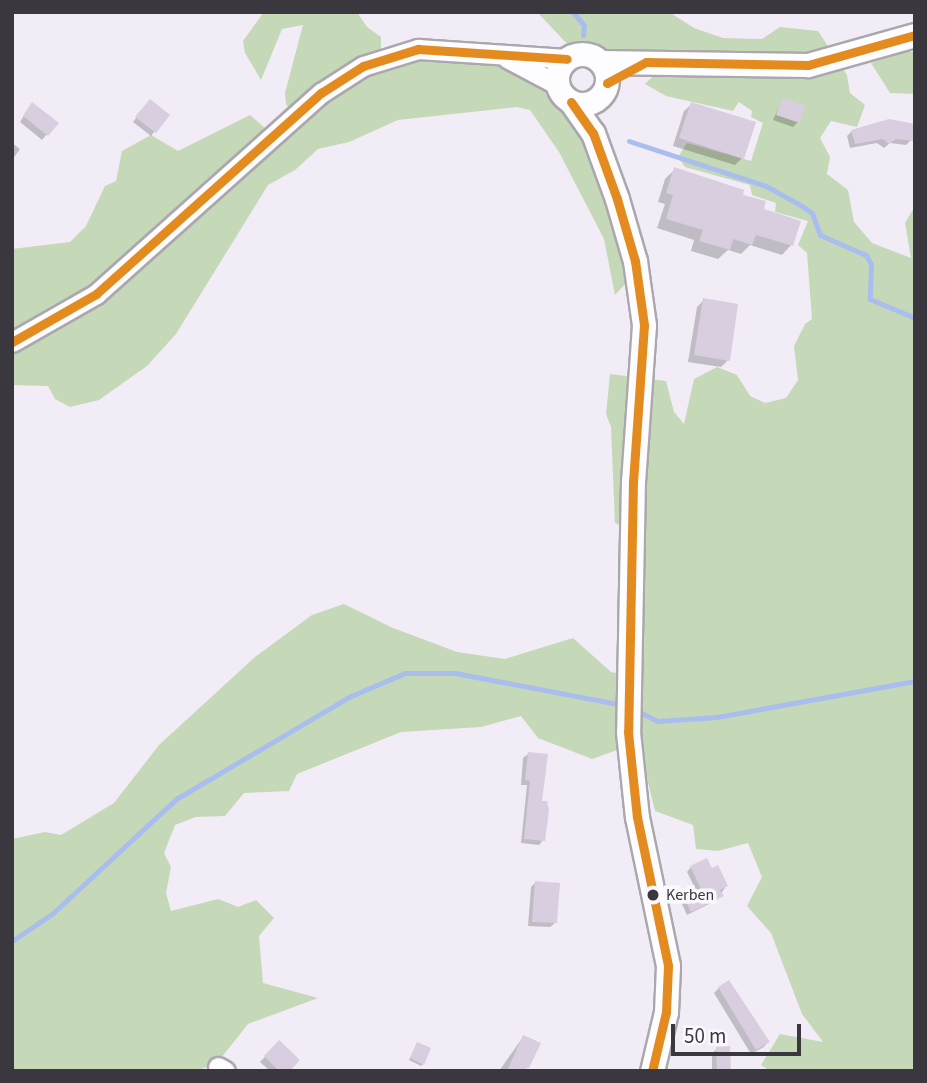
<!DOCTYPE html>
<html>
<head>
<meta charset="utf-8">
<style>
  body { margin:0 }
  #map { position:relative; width:927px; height:1083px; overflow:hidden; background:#f1ecf6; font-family:"Source Sans 3",sans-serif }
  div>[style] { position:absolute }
  .forest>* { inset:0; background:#c5d8b8 }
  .shadow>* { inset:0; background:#0003 }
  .stream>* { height:5px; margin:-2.5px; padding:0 2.5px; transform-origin:2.5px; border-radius:2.5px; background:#a9beee }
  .building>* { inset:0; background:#d8cedf }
  .roads { filter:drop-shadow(2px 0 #aba7ae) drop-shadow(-2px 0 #aba7ae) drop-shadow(0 2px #aba7ae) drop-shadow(0 -2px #aba7ae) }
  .minor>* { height:19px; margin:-9.5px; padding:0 9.5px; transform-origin:9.5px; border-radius:9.5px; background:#fdfcfe }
  .tertiary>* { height:23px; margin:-11.5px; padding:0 11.5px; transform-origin:11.5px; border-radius:11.5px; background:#fdfcfe }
  .tertiary>.ring { margin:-11.5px; padding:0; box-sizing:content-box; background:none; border:23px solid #fdfcfe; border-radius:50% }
  .bus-1>* { height:9px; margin:-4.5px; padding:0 4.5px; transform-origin:4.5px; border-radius:4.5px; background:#e48b20 }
  .dots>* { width:19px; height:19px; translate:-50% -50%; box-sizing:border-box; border:4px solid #fbf9fd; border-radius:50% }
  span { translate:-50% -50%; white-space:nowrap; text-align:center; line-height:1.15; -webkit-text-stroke:7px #fbf9fd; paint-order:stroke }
  .bus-label { font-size:16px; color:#3b373e }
  .left { translate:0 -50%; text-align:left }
  .frame { position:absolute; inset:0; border:14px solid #3b373e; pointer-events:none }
  .scale { position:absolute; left:671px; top:1024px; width:130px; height:32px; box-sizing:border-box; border:4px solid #3b373e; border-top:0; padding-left:9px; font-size:21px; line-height:24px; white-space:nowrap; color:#3b373e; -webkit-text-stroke:5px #fbf9fd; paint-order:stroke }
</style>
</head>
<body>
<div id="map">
  <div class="forest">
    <div style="clip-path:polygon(264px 12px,357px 12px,367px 27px,381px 37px,381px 51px,495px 58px,520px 68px,576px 122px,592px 154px,630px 279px,615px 295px,604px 239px,559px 152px,530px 110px,517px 107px,398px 120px,349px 142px,318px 149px,295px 170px,268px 185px,176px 334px,147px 366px,99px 400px,70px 407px,55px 399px,48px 386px,12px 385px,12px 249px,70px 242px,86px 226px,105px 186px,116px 181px,122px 151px,151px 135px,178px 151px,250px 115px,279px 140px,298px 122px,286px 104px,285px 93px,303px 25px,282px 29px,261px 80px,245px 53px,243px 41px)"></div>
    <div style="clip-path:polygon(537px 12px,669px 12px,694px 28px,723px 38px,762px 39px,780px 27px,818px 31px,847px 75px,850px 93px,865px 105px,857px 127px,831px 121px,820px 138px,830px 157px,827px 174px,848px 190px,854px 222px,872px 243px,911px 258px,905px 223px,915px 206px,915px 1071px,770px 1071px,761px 1065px,780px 1034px,823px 1042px,802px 1014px,771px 933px,747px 906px,762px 877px,748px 843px,718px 851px,696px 849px,693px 825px,655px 811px,647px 778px,620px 749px,592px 759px,538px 738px,521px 716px,481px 727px,401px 732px,297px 774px,289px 791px,244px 793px,225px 816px,196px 817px,175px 825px,164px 853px,171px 867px,166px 893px,171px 911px,218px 899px,238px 907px,256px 900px,274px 918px,259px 936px,263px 983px,318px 998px,248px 1024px,217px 1063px,196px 1071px,12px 1071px,12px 839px,45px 832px,61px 835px,114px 803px,159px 745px,255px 657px,312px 615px,344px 604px,393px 628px,457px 652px,505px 659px,573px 638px,611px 672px,637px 677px,640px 533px,615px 523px,611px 427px,606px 414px,610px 374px,666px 381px,674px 412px,684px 424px,694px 379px,717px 367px,737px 375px,750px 396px,765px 403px,786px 398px,798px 380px,794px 346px,805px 324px,812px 319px,807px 253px,798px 245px,808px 221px,775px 212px,776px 203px,752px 195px,750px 185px,685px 167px,678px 157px,687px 143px,751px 161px,763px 123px,751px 117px,752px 111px,739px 102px,733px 111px,666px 96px,645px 84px,652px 77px,671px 75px,666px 62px,591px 46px,572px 49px)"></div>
    <div style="clip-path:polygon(905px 52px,915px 52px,915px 94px,890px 93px,871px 63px)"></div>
  </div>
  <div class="shadow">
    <div style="clip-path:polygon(782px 100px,798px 122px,793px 127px,773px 120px)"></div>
    <div style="clip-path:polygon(692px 104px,742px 158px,735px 165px,673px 146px,684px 111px)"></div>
    <div style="clip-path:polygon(146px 105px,167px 115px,151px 136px,133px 122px)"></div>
    <div style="clip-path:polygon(28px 109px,56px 123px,42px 140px,20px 122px)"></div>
    <div style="clip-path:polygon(852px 131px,911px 140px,906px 145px,890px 143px,884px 148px,877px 143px,850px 148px,847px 136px)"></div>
    <div style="clip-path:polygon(12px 143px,20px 149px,12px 160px)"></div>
    <div style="clip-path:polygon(675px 169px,741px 196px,761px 210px,791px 245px,782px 255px,750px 245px,741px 254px,728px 250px,718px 259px,691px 251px,694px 240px,657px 228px,665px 204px,658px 202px,665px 179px)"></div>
    <div style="clip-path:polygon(704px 300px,728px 360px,721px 367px,688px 362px,697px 307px)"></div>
    <div style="clip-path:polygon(528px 754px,540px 802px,543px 840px,539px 845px,521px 843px,527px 785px,521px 785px,523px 758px)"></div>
    <div style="clip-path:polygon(691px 867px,711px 870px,726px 886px,717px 900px,687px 915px,682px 904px,698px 894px,687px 872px)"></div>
    <div style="clip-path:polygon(535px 883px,555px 923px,550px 927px,528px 926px,531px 887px)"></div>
    <div style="clip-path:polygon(719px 988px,768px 1042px,764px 1047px,751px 1054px,714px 993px)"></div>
    <div style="clip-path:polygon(523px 1037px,538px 1044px,523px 1071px,499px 1071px)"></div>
    <div style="clip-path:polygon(279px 1042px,288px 1071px,270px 1071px,260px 1062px)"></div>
    <div style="clip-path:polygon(416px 1046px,423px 1064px,421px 1066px,409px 1060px)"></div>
    <div style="clip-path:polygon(717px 1049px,728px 1071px,712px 1071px,712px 1053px)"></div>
  </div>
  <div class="stream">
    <div style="left:573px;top:12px;width:17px;rotate:50deg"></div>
    <div style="left:584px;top:25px;width:10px;rotate:96deg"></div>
    <div style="left:629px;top:141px;width:144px;rotate:18.2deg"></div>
    <div style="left:766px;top:186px;width:41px;rotate:29.1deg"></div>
    <div style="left:802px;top:206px;width:12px;rotate:35deg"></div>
    <div style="left:812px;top:213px;width:23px;rotate:70deg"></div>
    <div style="left:820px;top:235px;width:50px;rotate:23.5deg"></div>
    <div style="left:866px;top:255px;width:10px;rotate:61deg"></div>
    <div style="left:871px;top:264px;width:35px;rotate:92deg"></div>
    <div style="left:870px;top:299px;width:49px;rotate:22.9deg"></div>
    <div style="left:635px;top:710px;width:25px;rotate:26deg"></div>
    <div style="left:658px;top:721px;width:59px;rotate:-3.9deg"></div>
    <div style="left:717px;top:717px;width:201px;rotate:-10.3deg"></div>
    <div style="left:12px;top:941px;width:50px;rotate:-34.3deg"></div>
    <div style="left:53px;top:913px;width:168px;rotate:-42.8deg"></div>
    <div style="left:176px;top:799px;width:203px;rotate:-30.5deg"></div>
    <div style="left:351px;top:696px;width:59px;rotate:-23.1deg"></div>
    <div style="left:405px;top:673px;width:50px"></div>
    <div style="left:455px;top:673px;width:171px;rotate:10.8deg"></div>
  </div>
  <div class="building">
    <div style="clip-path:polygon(782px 98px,805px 106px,800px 123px,776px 115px)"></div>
    <div style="clip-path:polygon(150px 99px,170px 115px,156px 133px,135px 117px)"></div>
    <div style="clip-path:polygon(32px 102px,59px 123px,48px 136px,23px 116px)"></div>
    <div style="clip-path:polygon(691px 102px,756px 122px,744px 159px,679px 138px)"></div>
    <div style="clip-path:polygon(889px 119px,915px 124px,913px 141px,896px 139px,889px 144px,883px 139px,855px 144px,851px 130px)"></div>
    <div style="clip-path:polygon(674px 167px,744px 190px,743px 195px,766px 201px,764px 209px,801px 221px,793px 246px,756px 235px,752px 245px,733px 239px,730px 250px,699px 241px,703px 230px,666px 219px,673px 195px,666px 193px)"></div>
    <div style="clip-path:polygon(703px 298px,738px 304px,730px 361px,694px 355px)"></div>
    <div style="clip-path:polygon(528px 752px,548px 754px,542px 801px,547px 801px,549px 810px,545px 841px,524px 839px,530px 781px,525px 780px)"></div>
    <div style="clip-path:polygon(707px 858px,712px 868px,718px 865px,728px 886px,720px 890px,724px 896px,691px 912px,685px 899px,702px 891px,690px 866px)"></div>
    <div style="clip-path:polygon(535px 881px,560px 883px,557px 923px,532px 922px)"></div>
    <div style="clip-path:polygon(729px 980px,770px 1042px,756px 1050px,718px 987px)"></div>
    <div style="clip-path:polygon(523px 1035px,541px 1043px,529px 1068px,507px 1071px)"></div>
    <div style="clip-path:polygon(279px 1040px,300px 1060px,290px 1071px,279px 1071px,264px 1056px)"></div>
    <div style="clip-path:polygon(417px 1042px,431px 1048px,424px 1065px,410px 1058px)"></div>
    <div style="clip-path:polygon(730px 1046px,731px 1071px,717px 1071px,716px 1047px)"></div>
  </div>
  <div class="roads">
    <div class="minor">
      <div style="left:507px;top:58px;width:58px;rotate:27.9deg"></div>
      <div style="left:12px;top:342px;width:97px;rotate:-29.7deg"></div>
      <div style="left:96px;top:294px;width:302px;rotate:-41.8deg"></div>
      <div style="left:321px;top:93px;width:50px;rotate:-32.7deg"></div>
      <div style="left:363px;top:66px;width:58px;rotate:-17.2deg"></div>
      <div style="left:418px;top:49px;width:149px;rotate:3.8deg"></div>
      <div style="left:218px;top:1067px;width:8px;rotate:30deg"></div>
    </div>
    <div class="tertiary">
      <div class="ring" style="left:557px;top:54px;width:27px;height:27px"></div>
      <div style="left:601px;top:62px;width:207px;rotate:0.8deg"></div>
      <div style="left:808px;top:65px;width:111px;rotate:-15.7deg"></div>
      <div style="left:571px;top:102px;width:38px;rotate:55deg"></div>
      <div style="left:593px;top:133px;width:70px;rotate:70deg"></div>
      <div style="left:617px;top:199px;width:65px;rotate:73.8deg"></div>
      <div style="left:635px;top:261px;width:65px;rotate:82deg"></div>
      <div style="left:644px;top:325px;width:156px;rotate:94deg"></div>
      <div style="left:633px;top:481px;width:251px;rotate:91.1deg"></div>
      <div style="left:628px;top:732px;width:85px;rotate:84deg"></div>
      <div style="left:637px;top:817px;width:152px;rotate:78.2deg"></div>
      <div style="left:668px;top:966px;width:46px;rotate:92.5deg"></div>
      <div style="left:666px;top:1012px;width:61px;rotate:103.3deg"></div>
    </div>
  </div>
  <div class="bus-1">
    <div style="left:607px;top:83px;width:44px;rotate:-28.3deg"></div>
    <div style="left:646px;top:62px;width:162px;rotate:1.1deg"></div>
    <div style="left:808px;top:65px;width:111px;rotate:-15.7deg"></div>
    <div style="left:571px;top:102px;width:38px;rotate:55deg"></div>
    <div style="left:593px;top:133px;width:70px;rotate:70deg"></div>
    <div style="left:617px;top:199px;width:65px;rotate:73.8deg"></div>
    <div style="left:635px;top:261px;width:65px;rotate:82deg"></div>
    <div style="left:644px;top:325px;width:156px;rotate:94deg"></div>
    <div style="left:633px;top:481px;width:251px;rotate:91.1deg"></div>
    <div style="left:628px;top:732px;width:85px;rotate:84deg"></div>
    <div style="left:637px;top:817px;width:152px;rotate:78.2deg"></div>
    <div style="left:668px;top:966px;width:46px;rotate:92.5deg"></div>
    <div style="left:666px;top:1012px;width:61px;rotate:103.3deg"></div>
    <div style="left:12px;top:342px;width:97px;rotate:-29.7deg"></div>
    <div style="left:96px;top:294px;width:302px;rotate:-41.8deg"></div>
    <div style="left:321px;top:93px;width:50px;rotate:-32.7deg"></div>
    <div style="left:363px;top:66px;width:58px;rotate:-17.2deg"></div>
    <div style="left:418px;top:49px;width:149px;rotate:3.8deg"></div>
  </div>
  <div class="dots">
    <div style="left:653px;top:895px;background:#3b373e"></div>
  </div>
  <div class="bus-label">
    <span class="left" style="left:666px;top:895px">Kerben</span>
  </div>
  <div class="frame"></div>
  <div class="scale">50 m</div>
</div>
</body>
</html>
